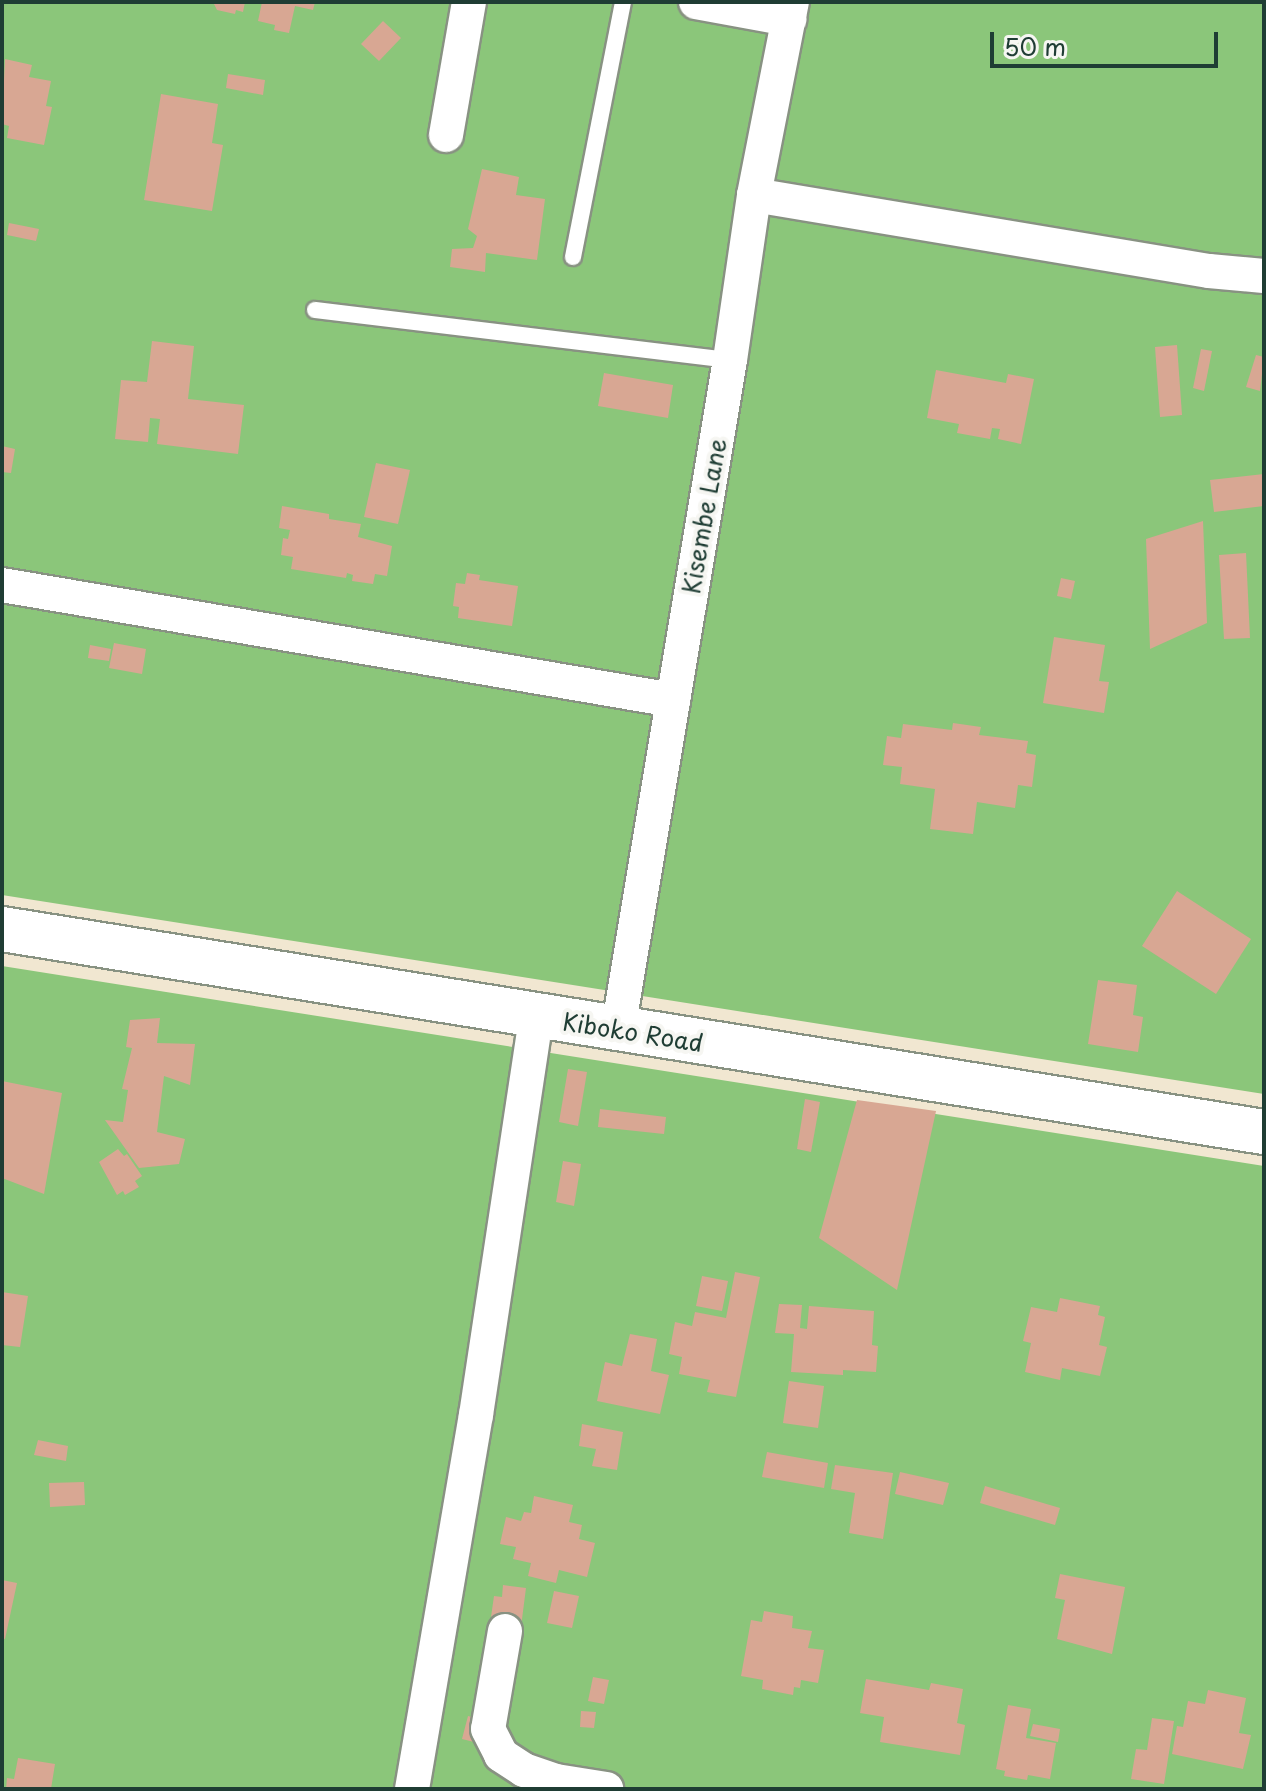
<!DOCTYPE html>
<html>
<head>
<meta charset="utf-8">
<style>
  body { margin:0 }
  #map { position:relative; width:1266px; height:1791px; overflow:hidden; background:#f1e7d1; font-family:"Playpen Sans",sans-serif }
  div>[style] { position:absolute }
  .green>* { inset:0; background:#8bc67a }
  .building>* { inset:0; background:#d8a793 }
  .roads { filter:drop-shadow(2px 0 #889282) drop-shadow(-2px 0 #889282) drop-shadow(0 2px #889282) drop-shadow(0 -2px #889282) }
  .lane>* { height:16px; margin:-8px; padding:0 8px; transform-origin:8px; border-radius:8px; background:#fff }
  .street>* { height:34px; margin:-17px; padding:0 17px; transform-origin:17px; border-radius:17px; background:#fff }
  .secondary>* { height:44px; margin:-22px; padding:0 22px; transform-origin:22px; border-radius:22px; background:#fff }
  span { translate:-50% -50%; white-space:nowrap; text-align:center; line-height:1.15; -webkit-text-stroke:8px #f6f6f2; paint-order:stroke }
  .street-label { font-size:24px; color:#1f3d34 }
  .frame { position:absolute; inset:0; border:4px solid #1f3d34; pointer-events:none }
  .scale { position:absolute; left:990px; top:32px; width:228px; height:36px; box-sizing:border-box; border:4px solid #1f3d34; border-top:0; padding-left:10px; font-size:24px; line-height:28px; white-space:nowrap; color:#1f3d34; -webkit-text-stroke:6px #f6f6f2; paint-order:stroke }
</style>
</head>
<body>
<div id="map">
  <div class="green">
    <div style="clip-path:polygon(2px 2px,1264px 2px,1264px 1094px,2px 895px)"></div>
    <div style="clip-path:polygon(2px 966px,1264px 1166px,1264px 1789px,2px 1789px)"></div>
  </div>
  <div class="building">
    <div style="clip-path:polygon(213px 2px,245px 2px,243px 12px,236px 10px,235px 14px,217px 10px)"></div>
    <div style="clip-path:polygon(262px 2px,315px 2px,313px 10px,295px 6px,289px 33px,274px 30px,275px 25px,258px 21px)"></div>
    <div style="clip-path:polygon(383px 21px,401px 38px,379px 61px,361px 44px)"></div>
    <div style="clip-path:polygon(5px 59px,32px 65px,29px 77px,51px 81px,46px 106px,52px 107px,44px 145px,7px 138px,9px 126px,2px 124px)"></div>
    <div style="clip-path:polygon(228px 74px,265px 80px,263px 95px,226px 88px)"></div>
    <div style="clip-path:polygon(161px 94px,218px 104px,212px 143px,223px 145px,212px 211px,144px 200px)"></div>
    <div style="clip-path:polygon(482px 169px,519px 177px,516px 195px,545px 199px,537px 260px,486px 253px,485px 272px,450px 267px,452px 249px,473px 248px,477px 236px,468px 229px)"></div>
    <div style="clip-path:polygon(9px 223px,39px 229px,36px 241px,7px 235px)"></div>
    <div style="clip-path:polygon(152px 341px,194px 346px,188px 399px,244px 405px,238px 454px,157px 444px,160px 419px,150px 418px,148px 442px,115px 439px,121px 380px,147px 382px)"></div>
    <div style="clip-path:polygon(1177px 345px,1182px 415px,1160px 417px,1155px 347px)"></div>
    <div style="clip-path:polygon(1201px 349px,1212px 351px,1204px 391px,1193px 388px)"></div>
    <div style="clip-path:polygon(1256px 355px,1264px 357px,1260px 391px,1246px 387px)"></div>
    <div style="clip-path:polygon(936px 370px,1006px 383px,1008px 374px,1034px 379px,1021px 444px,998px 439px,1000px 429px,992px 428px,990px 439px,957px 433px,959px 424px,927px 418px)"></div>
    <div style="clip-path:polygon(604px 373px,673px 385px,668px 418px,598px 406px)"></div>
    <div style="clip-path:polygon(2px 446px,15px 449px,11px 473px,2px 472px)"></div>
    <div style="clip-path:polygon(376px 463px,410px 470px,398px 524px,364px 517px)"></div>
    <div style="clip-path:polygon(1264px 474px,1264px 506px,1214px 512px,1210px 480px)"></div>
    <div style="clip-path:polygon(282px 506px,329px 514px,329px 519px,361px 524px,358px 537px,392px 546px,387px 576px,375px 574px,373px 584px,352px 581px,353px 575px,347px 573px,346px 578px,291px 569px,293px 557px,281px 555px,283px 538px,288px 539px,290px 530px,279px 528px)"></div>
    <div style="clip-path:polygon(1203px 521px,1207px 623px,1150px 649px,1146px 539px)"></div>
    <div style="clip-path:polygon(1246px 553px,1250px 638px,1224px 639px,1219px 555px)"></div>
    <div style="clip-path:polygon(467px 573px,480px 575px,479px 580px,518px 586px,512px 626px,458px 618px,459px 607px,453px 606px,456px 583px,465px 584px)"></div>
    <div style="clip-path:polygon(1061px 578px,1075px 581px,1071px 599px,1057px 596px)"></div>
    <div style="clip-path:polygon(1054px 637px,1105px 645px,1099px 681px,1109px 682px,1104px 713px,1043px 703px)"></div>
    <div style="clip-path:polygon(114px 643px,146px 649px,142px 674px,109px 668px)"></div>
    <div style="clip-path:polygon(90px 645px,111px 649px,109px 661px,88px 658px)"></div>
    <div style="clip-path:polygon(953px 723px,981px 727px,979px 735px,1028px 741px,1026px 753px,1036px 755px,1032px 787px,1018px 785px,1015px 808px,977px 802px,973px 834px,930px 829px,935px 789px,900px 784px,902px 767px,883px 765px,887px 736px,901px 738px,903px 724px,952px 730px)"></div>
    <div style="clip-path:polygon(1177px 891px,1251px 939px,1216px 994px,1142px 946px)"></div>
    <div style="clip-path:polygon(1098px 980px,1137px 985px,1133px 1015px,1143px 1017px,1138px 1052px,1088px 1044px)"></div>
    <div style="clip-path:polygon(160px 1018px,157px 1043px,195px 1044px,190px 1085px,164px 1076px,157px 1132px,185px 1139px,179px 1164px,139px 1168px,105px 1120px,123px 1122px,128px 1090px,122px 1089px,132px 1048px,126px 1047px,130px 1020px)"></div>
    <div style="clip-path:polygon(568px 1069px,587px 1072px,578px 1126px,559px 1122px)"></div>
    <div style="clip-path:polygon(2px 1081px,62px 1093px,44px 1194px,2px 1178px)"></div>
    <div style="clip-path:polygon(805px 1099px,820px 1102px,811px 1152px,797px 1149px)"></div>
    <div style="clip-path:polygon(857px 1100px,936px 1111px,897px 1290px,819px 1238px)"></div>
    <div style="clip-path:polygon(600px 1109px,666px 1117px,664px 1134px,598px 1127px)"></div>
    <div style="clip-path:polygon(118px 1149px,124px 1156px,127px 1154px,142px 1176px,135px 1181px,139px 1187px,125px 1195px,123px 1191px,117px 1195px,99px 1162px)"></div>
    <div style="clip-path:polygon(563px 1161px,581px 1164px,574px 1206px,556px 1202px)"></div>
    <div style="clip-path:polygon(735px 1272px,760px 1277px,736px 1397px,707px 1392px,710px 1380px,679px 1374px,682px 1357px,669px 1354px,675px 1322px,692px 1326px,695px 1312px,726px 1318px)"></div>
    <div style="clip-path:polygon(702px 1276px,728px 1281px,722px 1311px,696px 1306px)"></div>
    <div style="clip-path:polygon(2px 1292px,28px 1296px,20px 1347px,2px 1345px)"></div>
    <div style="clip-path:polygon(1060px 1298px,1100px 1306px,1098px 1315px,1105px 1317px,1099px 1345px,1107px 1347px,1100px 1376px,1062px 1368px,1060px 1380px,1025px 1372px,1031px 1343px,1023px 1341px,1031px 1307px,1057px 1312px)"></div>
    <div style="clip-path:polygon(779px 1304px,802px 1305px,800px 1328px,807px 1329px,809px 1306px,874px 1311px,872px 1345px,878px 1346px,876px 1372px,843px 1370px,843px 1375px,791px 1372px,794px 1334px,775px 1333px)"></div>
    <div style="clip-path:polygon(630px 1334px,657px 1339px,651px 1371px,669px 1375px,660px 1414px,597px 1401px,605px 1362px,622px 1366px)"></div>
    <div style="clip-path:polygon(789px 1381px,824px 1386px,818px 1428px,783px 1423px)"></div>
    <div style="clip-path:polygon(582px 1424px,623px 1432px,617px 1470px,592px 1466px,596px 1449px,579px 1446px)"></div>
    <div style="clip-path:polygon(38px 1440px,68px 1446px,66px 1461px,34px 1455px)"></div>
    <div style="clip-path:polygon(767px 1452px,828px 1463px,824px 1488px,762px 1477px)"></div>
    <div style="clip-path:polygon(835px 1465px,893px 1473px,883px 1539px,849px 1533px,855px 1493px,831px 1489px)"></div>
    <div style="clip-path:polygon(900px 1472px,949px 1483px,943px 1505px,895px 1494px)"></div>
    <div style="clip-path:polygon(84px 1482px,85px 1505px,50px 1507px,49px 1483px)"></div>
    <div style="clip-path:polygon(985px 1486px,1060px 1508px,1055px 1525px,980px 1503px)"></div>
    <div style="clip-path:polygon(534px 1496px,573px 1505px,569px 1522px,582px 1525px,579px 1539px,595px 1543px,587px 1577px,559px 1570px,556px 1583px,528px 1576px,531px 1563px,513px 1559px,516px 1547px,500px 1544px,506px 1517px,521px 1521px,524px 1512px,531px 1513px)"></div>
    <div style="clip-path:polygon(1060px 1574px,1125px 1587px,1112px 1654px,1057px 1639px,1065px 1600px,1055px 1598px)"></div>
    <div style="clip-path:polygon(2px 1580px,17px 1583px,5px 1639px,2px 1638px)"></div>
    <div style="clip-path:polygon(503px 1585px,526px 1588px,521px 1627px,500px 1625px,501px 1618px,491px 1617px,494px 1596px,502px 1597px)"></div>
    <div style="clip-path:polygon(554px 1591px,579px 1596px,572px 1628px,547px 1623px)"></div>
    <div style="clip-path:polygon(764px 1611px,793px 1616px,792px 1628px,812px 1631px,808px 1648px,824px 1650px,818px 1683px,801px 1680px,800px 1688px,794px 1687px,793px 1695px,762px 1689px,763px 1680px,741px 1676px,751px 1620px,762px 1622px)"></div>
    <div style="clip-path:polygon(593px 1677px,609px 1680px,604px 1704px,588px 1701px)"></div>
    <div style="clip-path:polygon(866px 1679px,929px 1690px,931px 1683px,963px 1689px,957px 1723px,965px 1725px,960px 1755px,880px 1742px,884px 1717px,860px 1713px)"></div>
    <div style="clip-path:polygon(1208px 1690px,1246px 1698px,1239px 1733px,1251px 1735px,1243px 1769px,1172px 1754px,1177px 1726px,1183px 1727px,1188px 1701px,1205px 1704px)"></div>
    <div style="clip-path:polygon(1008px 1705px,1031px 1709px,1026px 1738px,1056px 1743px,1050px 1779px,1028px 1775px,1027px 1780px,1004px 1776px,1005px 1771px,996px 1769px)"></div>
    <div style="clip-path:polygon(581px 1711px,596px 1712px,594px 1728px,580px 1727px)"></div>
    <div style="clip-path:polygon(468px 1716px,483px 1720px,478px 1743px,462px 1739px)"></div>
    <div style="clip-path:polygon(1152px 1718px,1174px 1721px,1164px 1784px,1131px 1779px,1136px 1749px,1147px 1750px)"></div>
    <div style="clip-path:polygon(1033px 1724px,1060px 1729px,1058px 1742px,1030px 1736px)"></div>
    <div style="clip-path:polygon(18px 1758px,55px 1764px,51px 1789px,6px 1789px,7px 1778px,14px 1779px)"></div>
  </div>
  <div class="roads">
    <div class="lane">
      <div style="left:573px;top:257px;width:260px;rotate:-78.9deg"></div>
      <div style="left:315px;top:310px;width:418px;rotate:6.9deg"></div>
    </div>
    <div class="street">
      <div style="left:696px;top:2px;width:95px;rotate:10.4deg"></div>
      <div style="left:446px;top:135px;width:135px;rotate:-80.2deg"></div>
      <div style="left:754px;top:195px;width:461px;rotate:9.5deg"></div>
      <div style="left:1209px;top:271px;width:55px;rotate:5.2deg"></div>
      <div style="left:2px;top:585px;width:681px;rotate:9.73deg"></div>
      <div style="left:618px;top:1030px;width:679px;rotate:-80.51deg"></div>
      <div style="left:730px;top:360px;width:167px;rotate:-81.7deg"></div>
      <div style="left:754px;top:195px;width:197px;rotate:-78.9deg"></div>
      <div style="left:505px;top:1631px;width:99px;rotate:99.8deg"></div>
      <div style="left:488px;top:1729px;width:29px;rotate:63deg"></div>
      <div style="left:501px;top:1755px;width:27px;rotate:33deg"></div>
      <div style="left:524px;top:1770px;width:34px;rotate:19deg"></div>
      <div style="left:556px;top:1781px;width:51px;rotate:9.1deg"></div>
      <div style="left:412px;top:1789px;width:379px;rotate:-80.3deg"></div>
      <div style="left:476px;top:1415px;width:403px;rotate:-81.4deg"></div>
    </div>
    <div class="secondary">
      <div style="left:2px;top:929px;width:1278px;rotate:9.14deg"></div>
    </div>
  </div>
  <div class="street-label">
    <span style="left:704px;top:516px;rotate:-80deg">Kisembe Lane</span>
    <span style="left:633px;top:1032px;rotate:9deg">Kiboko Road</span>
  </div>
  <div class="frame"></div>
  <div class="scale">50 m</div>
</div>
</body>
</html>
